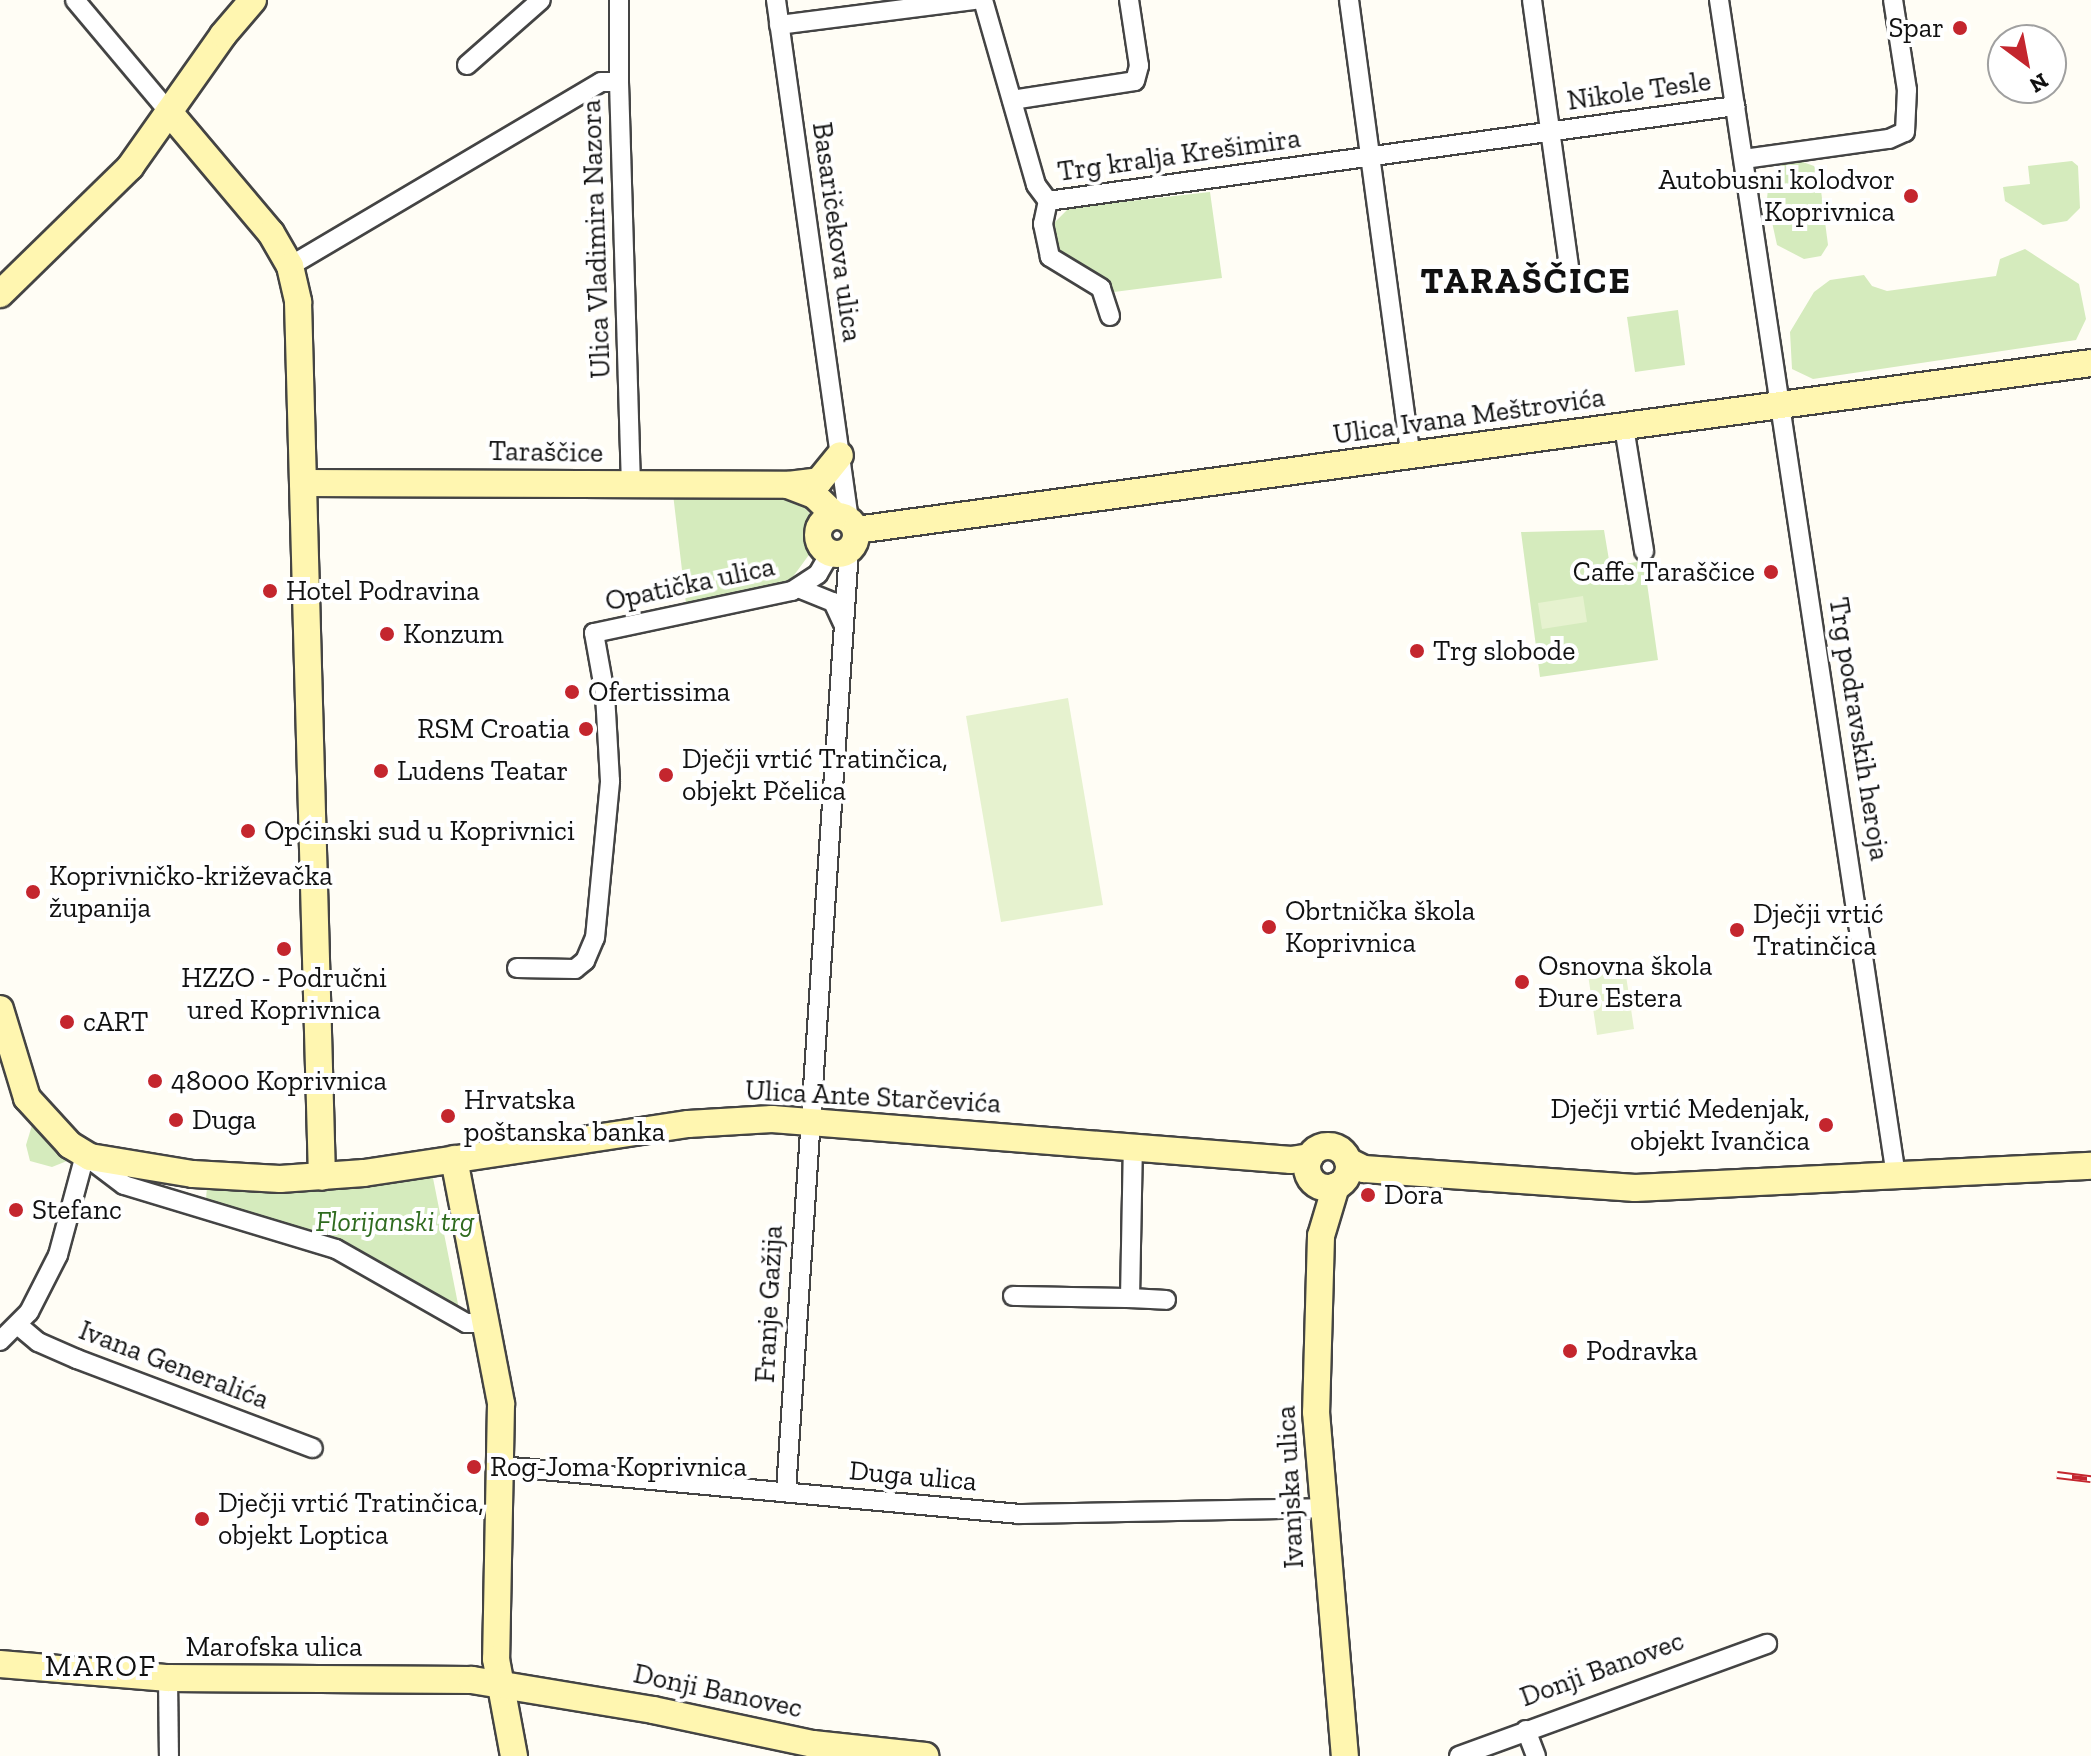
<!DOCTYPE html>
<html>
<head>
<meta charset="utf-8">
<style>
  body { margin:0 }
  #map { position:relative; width:2091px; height:1756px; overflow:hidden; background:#fffdf5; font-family:"Zilla Slab",serif }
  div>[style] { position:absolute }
  .green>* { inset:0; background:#d5ebbd }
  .pitch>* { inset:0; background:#e6f2cf }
  .roads { filter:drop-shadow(2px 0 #444) drop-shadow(-2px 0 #444) drop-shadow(0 2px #444) drop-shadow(0 -2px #444) }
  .street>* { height:18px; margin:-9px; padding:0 9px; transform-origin:9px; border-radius:9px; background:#fff }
  .secondary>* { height:26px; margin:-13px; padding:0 13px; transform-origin:13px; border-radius:13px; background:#fff6b0 }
  .secondary>.ring { margin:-13px; padding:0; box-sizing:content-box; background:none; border:26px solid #fff6b0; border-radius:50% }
  .rail>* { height:8px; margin-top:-4px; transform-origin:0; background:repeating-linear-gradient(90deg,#fff 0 15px,#c4262e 0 30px); box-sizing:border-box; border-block:2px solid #c4262e }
  .dots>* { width:22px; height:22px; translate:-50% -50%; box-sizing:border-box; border:4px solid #fff; border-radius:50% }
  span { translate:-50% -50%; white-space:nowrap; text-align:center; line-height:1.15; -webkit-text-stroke:8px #fff; paint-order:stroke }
  .poi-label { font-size:28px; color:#111 }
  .right { translate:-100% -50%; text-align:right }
  .left { translate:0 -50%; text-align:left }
  .street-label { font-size:28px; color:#111 }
  .park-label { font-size:28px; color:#2f6b1f; font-style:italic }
  .neighbourhood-label { font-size:30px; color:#111; letter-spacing:2px }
  .district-label { font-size:36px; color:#111; font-weight:700; letter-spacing:2px }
  .north { position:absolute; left:1987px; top:24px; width:80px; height:80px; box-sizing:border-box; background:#fff; border:2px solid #a0a0a0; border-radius:50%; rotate:148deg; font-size:22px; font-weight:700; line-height:32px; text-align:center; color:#111 }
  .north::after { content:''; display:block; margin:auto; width:28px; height:36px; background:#c4262e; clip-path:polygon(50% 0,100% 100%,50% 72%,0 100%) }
</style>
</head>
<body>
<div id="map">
  <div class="green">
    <div style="clip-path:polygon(1800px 161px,1814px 166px,1819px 175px,1828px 245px,1821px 256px,1804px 259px,1777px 245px,1767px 199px,1769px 178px,1782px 165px)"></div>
    <div style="clip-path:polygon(2072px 161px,2078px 166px,2080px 208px,2067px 221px,2043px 225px,2005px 201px,2003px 187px,2030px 184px,2028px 166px)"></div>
    <div style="clip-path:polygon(1210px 192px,1222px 278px,1114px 292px,1100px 276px,1072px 264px,1056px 250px,1054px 223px,1069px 208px)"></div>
    <div style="clip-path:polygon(2025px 249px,2079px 284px,2086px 319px,2076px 340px,1813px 379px,1792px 369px,1790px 332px,1814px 292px,1830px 280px,1864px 275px,1872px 286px,1887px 291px,1996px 276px,2000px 259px)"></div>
    <div style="clip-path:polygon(1678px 310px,1685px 365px,1635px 372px,1627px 317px)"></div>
    <div style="clip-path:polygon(673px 494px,782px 494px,802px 504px,814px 519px,809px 527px,814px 548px,792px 578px,772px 589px,686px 604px)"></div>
    <div style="clip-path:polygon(1604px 530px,1610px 566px,1637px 562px,1643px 555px,1658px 660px,1540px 677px,1521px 532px)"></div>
    <div style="clip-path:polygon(33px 1122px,68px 1155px,67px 1161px,52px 1167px,30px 1161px,26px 1145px)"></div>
    <div style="clip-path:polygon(432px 1173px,459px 1309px,335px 1240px,206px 1199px,207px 1187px)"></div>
  </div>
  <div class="pitch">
    <div style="clip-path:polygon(1583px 596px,1587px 622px,1542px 629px,1538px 603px)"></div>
    <div style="clip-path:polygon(1068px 698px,1103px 905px,1001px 922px,966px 716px)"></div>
    <div style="clip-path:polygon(1624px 962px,1634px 1029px,1597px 1035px,1587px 968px)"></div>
  </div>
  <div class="roads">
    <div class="street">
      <div style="left:75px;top:0;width:146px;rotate:50deg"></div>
      <div style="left:776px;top:0;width:525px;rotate:82.01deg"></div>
      <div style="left:983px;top:0;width:192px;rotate:74deg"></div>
      <div style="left:1036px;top:185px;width:20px;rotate:53deg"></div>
      <div style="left:1349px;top:0;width:461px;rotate:82.3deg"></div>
      <div style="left:1532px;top:0;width:276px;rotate:82.1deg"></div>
      <div style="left:1719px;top:0;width:1189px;rotate:81.44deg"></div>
      <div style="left:779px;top:25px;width:197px;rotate:-7.3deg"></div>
      <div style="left:467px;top:65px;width:98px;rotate:-41.3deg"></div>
      <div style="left:619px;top:82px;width:82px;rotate:-90deg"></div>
      <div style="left:1012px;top:100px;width:124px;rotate:-8.8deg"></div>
      <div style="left:1135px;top:81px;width:16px;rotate:-75deg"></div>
      <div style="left:1139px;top:66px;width:67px;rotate:-98.6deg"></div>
      <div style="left:1744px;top:159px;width:146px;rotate:-7.9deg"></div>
      <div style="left:1889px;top:139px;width:17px;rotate:-24deg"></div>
      <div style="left:1905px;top:132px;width:42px;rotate:-87.3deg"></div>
      <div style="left:1907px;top:90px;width:91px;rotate:-98.8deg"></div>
      <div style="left:290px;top:266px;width:361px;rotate:-30.6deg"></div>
      <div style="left:601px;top:82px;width:18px"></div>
      <div style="left:619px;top:82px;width:403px;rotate:88.3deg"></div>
      <div style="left:1110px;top:316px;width:29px;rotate:-108deg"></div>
      <div style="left:1101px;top:288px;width:60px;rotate:-148.7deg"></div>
      <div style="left:1050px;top:257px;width:34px;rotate:-102deg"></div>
      <div style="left:1043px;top:224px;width:24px;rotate:-78deg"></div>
      <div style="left:1048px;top:201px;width:694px;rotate:-7.87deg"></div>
      <div style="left:1624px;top:427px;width:126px;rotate:80.8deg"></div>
      <div style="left:798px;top:588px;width:38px;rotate:22deg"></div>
      <div style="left:833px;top:602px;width:23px;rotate:65deg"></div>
      <div style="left:517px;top:968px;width:58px;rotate:1deg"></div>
      <div style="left:575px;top:969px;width:13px;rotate:-39deg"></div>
      <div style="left:585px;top:961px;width:25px;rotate:-67deg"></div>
      <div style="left:595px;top:938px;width:158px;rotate:-84.5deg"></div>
      <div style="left:610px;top:781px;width:87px;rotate:-93.3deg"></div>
      <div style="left:605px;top:694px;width:62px;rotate:-100.2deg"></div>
      <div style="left:594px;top:633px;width:202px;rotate:-12deg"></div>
      <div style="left:792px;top:591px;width:31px;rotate:-33deg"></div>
      <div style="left:818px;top:574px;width:24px;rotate:-60deg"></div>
      <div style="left:87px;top:1157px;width:46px;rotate:37.1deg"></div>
      <div style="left:124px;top:1185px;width:221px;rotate:16.8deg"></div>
      <div style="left:336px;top:1249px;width:150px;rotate:29.6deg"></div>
      <div style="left:466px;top:1323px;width:18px"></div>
      <div style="left:1013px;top:1296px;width:117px;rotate:1deg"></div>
      <div style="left:1130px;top:1298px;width:152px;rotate:-88.9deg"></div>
      <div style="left:1130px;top:1298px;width:36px;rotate:3deg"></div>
      <div style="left:19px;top:1326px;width:25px;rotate:40deg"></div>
      <div style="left:38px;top:1342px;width:43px;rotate:23.6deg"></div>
      <div style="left:77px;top:1359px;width:252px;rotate:20.7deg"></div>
      <div style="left:0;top:1341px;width:41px;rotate:-45deg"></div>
      <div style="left:29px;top:1312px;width:64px;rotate:-63deg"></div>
      <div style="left:58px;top:1255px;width:104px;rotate:-74.9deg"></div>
      <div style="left:500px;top:1466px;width:521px;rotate:5.28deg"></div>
      <div style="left:1019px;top:1514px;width:304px;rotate:-1.1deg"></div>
      <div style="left:786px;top:1491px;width:944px;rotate:-86.17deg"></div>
      <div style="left:168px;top:1678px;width:78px;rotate:89.3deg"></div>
      <div style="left:1526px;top:1730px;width:28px;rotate:69deg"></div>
      <div style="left:1459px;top:1756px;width:328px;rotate:-20deg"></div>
    </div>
    <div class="secondary">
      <div style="left:169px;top:112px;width:158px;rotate:49.9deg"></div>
      <div style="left:271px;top:233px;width:38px;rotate:60deg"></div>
      <div style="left:290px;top:266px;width:37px;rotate:77deg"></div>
      <div style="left:298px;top:302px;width:875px;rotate:88.43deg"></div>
      <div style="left:0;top:294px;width:182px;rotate:-44.3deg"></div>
      <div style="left:130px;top:167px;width:161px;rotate:-54.8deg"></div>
      <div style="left:223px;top:35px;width:46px;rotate:-49.4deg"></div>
      <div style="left:303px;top:483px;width:485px;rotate:0.2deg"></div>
      <div style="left:788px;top:485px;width:28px;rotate:21deg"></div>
      <div style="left:814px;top:495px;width:29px;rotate:44deg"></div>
      <div style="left:788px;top:485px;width:31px;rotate:-7deg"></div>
      <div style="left:819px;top:481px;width:33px;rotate:-51deg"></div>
      <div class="ring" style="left:818px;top:516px;width:12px;height:12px"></div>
      <div style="left:856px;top:530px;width:1246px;rotate:-7.7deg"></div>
      <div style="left:0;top:1009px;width:93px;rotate:73.1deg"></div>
      <div style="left:27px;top:1098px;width:64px;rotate:47.5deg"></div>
      <div style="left:70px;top:1145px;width:23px;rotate:31deg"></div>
      <div style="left:90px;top:1157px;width:104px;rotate:9.4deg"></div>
      <div style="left:193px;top:1174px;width:87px;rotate:3.3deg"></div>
      <div style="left:280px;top:1179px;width:84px;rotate:-4.1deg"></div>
      <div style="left:364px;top:1173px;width:328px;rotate:-8.6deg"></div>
      <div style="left:688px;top:1124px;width:84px;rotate:-3.4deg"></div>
      <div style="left:772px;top:1119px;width:521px;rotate:4.52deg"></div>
      <div style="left:1291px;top:1160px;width:19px;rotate:-9deg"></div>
      <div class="ring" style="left:1307px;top:1146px;width:16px;height:16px"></div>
      <div style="left:454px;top:1159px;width:249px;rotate:79.1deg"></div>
      <div style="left:501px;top:1404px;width:255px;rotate:91.1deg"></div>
      <div style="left:496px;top:1659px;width:99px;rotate:79.5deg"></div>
      <div style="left:1348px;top:1161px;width:18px;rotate:27deg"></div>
      <div style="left:1364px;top:1169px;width:272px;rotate:4deg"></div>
      <div style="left:1635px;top:1188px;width:457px;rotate:-2.8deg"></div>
      <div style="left:1336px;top:1186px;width:52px;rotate:106.7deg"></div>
      <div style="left:1321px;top:1236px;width:176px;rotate:91.6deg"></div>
      <div style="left:1316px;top:1412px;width:345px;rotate:85.2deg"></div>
      <div style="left:0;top:1664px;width:169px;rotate:4.8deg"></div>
      <div style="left:168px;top:1678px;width:304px;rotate:0.4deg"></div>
      <div style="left:472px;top:1680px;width:183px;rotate:9.4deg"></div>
      <div style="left:653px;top:1710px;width:164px;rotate:12deg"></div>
      <div style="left:813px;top:1744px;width:113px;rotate:6.1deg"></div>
    </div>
  </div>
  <div class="rail">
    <div style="left:2057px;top:1475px;width:34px;rotate:7deg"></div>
  </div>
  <div class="dots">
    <div style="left:1960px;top:28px;background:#c4262e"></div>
    <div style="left:1911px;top:196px;background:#c4262e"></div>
    <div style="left:1771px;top:572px;background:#c4262e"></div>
    <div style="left:270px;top:591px;background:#c4262e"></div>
    <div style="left:387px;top:634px;background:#c4262e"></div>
    <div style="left:1417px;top:651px;background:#c4262e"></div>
    <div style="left:572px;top:692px;background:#c4262e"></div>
    <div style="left:586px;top:729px;background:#c4262e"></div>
    <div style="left:381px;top:771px;background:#c4262e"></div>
    <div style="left:666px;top:775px;background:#c4262e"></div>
    <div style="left:248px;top:831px;background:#c4262e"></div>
    <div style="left:33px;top:892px;background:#c4262e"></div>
    <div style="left:1269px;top:927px;background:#c4262e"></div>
    <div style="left:1737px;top:930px;background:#c4262e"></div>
    <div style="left:284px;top:949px;background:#c4262e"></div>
    <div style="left:1522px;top:982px;background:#c4262e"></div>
    <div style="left:67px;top:1022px;background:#c4262e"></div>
    <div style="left:155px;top:1081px;background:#c4262e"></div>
    <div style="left:448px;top:1116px;background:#c4262e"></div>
    <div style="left:176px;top:1120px;background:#c4262e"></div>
    <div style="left:1826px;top:1125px;background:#c4262e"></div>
    <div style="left:1368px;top:1195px;background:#c4262e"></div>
    <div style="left:16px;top:1210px;background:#c4262e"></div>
    <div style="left:1570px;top:1351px;background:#c4262e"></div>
    <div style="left:474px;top:1467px;background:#c4262e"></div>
    <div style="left:202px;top:1519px;background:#c4262e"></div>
  </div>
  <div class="poi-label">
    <span class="right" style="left:1944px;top:28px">Spar</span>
    <span class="right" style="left:1895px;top:196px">Autobusni kolodvor<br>Koprivnica</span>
    <span class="right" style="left:1755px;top:572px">Caffe Taraščice</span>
    <span class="left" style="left:286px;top:591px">Hotel Podravina</span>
    <span class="left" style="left:403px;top:634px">Konzum</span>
    <span class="left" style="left:1433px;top:651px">Trg slobode</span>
    <span class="left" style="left:588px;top:692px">Ofertissima</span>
    <span class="right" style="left:570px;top:729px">RSM Croatia</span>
    <span class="left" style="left:682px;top:775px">Dječji vrtić Tratinčica,<br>objekt Pčelica</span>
    <span class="left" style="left:397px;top:771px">Ludens Teatar</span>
    <span class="left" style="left:264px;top:831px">Općinski sud u Koprivnici</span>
    <span class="left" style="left:49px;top:892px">Koprivničko-križevačka<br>županija</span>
    <span class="left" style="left:1285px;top:927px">Obrtnička škola<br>Koprivnica</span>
    <span class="left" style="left:1753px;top:930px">Dječji vrtić<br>Tratinčica</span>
    <span class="left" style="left:1538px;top:982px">Osnovna škola<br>Đure Estera</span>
    <span style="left:284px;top:994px">HZZO - Područni<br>ured Koprivnica</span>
    <span class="left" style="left:83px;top:1022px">cART</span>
    <span class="left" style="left:171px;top:1081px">48000 Koprivnica</span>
    <span class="left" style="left:464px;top:1116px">Hrvatska<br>poštanska banka</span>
    <span class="right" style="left:1810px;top:1125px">Dječji vrtić Medenjak,<br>objekt Ivančica</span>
    <span class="left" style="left:192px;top:1120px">Duga</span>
    <span class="left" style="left:1384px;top:1195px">Dora</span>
    <span class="left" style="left:32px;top:1210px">Stefanc</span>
    <span class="left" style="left:1586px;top:1351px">Podravka</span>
    <span class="left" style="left:490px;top:1467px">Rog-Joma Koprivnica</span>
    <span class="left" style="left:218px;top:1519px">Dječji vrtić Tratinčica,<br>objekt Loptica</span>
  </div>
  <div class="street-label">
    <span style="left:1639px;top:91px;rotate:-8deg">Nikole Tesle</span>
    <span style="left:1179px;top:155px;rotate:-8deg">Trg kralja Krešimira</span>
    <span style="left:837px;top:232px;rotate:82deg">Basaričekova ulica</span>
    <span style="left:596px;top:239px;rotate:-92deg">Ulica Vladimira Nazora</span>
    <span style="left:1469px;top:416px;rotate:-8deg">Ulica Ivana Meštrovića</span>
    <span style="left:546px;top:452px;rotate:1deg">Taraščice</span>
    <span style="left:690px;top:584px;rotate:-12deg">Opatička ulica</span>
    <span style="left:1859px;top:729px;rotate:81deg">Trg podravskih heroja</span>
    <span style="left:873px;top:1097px;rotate:3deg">Ulica Ante Starčevića</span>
    <span style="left:769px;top:1304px;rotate:-87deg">Franje Gažija</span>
    <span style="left:174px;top:1365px;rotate:21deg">Ivana Generalića</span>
    <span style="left:913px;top:1476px;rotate:5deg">Duga ulica</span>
    <span style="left:1290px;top:1487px;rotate:-93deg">Ivanjska ulica</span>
    <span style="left:274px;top:1647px">Marofska ulica</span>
    <span style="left:1602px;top:1669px;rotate:-20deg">Donji Banovec</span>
    <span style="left:718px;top:1691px;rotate:12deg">Donji Banovec</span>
  </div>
  <div class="park-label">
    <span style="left:395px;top:1222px">Florijanski trg</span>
  </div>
  <div class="neighbourhood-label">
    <span style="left:101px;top:1666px">MAROF</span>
  </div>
  <div class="district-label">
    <span style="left:1526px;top:281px">TARAŠČICE</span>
  </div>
  <div class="north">N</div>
</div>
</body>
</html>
